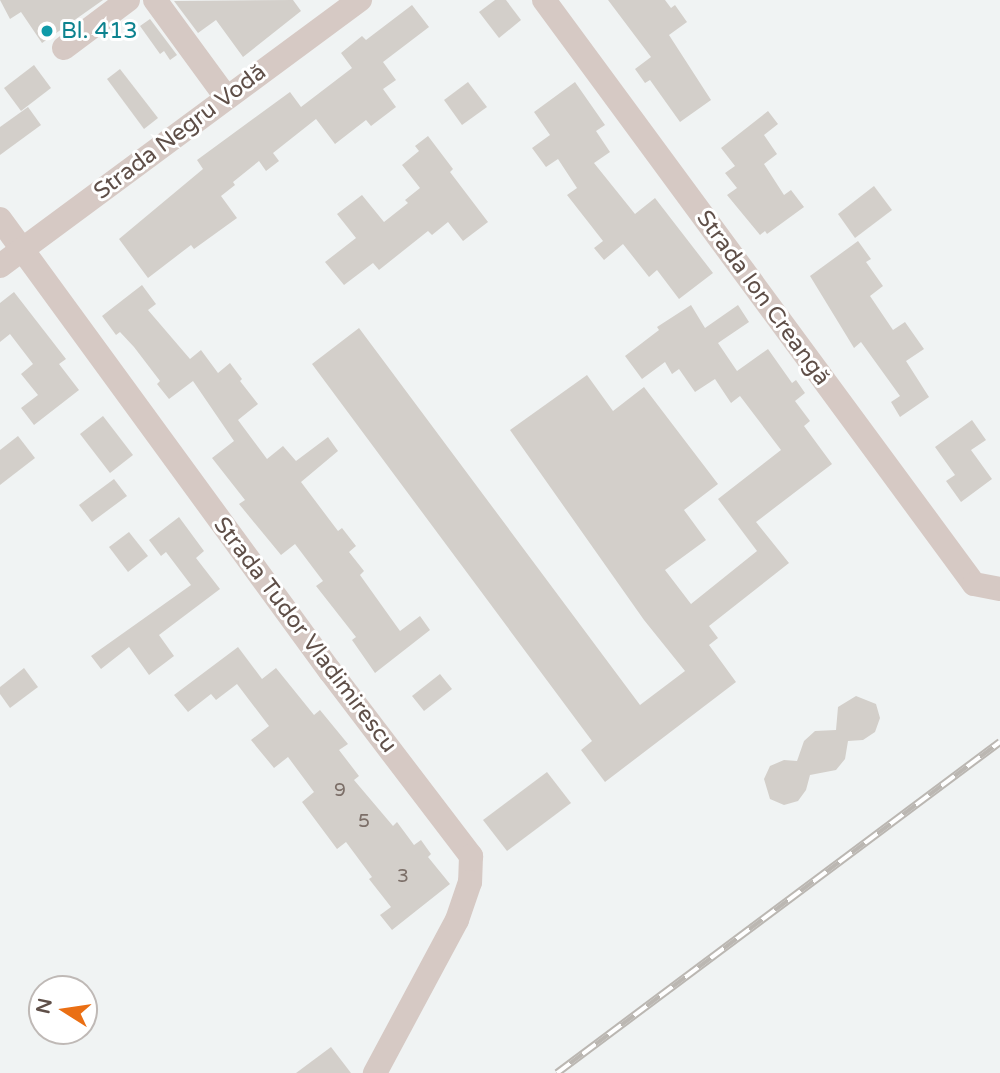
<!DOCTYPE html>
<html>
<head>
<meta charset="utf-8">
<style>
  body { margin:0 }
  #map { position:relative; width:1000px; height:1073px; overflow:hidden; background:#f0f3f3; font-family:"Varela Round",sans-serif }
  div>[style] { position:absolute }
  .building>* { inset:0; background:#d3cfca }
  .minor>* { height:24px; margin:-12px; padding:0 12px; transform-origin:12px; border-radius:12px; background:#d6c9c4 }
  .rail>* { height:8px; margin-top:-4px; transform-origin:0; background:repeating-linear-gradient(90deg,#fff 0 16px,#bbb7b2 0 32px); box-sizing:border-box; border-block:2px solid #bbb7b2 }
  .dots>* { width:19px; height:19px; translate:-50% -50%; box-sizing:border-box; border:4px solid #fff; border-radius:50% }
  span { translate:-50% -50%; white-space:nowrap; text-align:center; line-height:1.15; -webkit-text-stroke:6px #fff; paint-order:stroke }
  .number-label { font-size:19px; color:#7c6f68 }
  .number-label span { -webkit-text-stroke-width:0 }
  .culture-label { font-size:23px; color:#0d838f }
  .left { translate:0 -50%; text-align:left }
  .street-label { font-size:23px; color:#5f4f48 }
  .north { position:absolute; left:28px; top:975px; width:70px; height:70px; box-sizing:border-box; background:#fff; border:2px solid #bfb9b6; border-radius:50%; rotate:282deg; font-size:19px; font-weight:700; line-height:28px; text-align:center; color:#5f4f48 }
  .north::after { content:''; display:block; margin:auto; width:24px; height:32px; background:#ea6f14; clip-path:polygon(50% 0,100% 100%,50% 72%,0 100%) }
</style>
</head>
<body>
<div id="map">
  <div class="building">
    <div style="clip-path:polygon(0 0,103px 0,42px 43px,21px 12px,10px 19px)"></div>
    <div style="clip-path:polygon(293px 0,301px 11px,243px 57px,216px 20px,198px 33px,174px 1px)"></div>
    <div style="clip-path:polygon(495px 0,506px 0,521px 20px,499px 38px,479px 12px)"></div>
    <div style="clip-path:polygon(608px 0,665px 0,671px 8px,675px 5px,687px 22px,669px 35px,711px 100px,680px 122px,650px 80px,645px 83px,635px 69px,651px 57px)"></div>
    <div style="clip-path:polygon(412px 5px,429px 27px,383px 62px,396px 80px,383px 89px,396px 107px,371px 126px,366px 120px,335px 144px,316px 119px,273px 153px,279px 161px,266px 171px,259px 161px,233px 182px,235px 185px,221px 196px,237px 218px,194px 249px,191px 245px,148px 278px,119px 239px,203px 169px,197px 160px,290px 92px,301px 107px,352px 68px,341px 53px,362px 36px,366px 40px)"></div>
    <div style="clip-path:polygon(150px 19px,177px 55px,170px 60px,164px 51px,160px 54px,140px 26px)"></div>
    <div style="clip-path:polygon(34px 65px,51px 88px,21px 111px,4px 88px)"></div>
    <div style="clip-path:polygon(120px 69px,158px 118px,144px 129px,107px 79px)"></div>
    <div style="clip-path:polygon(468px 82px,487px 107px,462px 125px,444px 100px)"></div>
    <div style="clip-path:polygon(575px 82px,605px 125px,596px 131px,610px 152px,594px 163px,635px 214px,655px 198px,713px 273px,679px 299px,657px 270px,649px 277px,623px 244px,604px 260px,594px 248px,603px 241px,567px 195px,577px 188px,558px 159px,546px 167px,532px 148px,550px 135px,534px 112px)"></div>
    <div style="clip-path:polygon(28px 107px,41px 125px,0 155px,0 127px)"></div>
    <div style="clip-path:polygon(768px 111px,778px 124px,764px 135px,777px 154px,764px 164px,784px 195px,791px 190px,804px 207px,767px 234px,765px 231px,760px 235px,727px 195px,737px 188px,725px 173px,735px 166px,721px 148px)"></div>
    <div style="clip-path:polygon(428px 136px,453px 169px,450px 172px,488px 222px,463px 241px,448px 222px,432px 235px,428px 231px,379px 270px,373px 263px,344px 285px,325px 262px,356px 238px,337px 214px,362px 195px,384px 222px,408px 203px,405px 200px,420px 188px,402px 165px,419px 151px,415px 146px)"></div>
    <div style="clip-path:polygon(874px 186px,892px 210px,855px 238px,838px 214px)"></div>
    <div style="clip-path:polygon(858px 241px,871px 259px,866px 262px,883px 286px,870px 296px,893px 330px,905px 322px,924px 349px,906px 361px,929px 397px,900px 417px,891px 402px,900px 396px,861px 342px,854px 348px,810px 276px)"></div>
    <div style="clip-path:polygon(142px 285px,156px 304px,148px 310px,190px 359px,201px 350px,218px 373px,230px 363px,242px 379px,240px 381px,258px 404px,238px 420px,267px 459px,283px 446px,296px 461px,328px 437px,338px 451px,301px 482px,338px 531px,342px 528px,356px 546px,349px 552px,364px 571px,360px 575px,400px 631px,420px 616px,430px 630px,375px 673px,352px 640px,356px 637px,316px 586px,323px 581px,295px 544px,281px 555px,239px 504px,245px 500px,212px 458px,234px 441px,193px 381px,169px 399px,157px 384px,160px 381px,134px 347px,120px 332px,116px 335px,102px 316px)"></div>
    <div style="clip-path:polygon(14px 292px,66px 359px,59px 364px,79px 390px,34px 425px,21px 408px,38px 395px,21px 374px,33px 364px,10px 334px,0 342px,0 303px)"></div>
    <div style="clip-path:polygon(691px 305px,705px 328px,738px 305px,749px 322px,718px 343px,737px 371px,768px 349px,792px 383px,796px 380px,805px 393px,795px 401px,810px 421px,804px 426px,832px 464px,756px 522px,789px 563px,709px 626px,718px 638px,709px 645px,736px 682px,605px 782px,581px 750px,592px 741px,312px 364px,359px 328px,640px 705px,685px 671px,644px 620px,510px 430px,587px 375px,613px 411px,644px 387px,718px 484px,684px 510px,706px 540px,665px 570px,691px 604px,757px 551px,718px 499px,781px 450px,740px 396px,731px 403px,715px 379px,695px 392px,679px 369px,672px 374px,665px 362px,642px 379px,625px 356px,659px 330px,657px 327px)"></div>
    <div style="clip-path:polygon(103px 416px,133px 455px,110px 473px,80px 434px)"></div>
    <div style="clip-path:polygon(972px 420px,986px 440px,971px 450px,992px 479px,961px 502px,946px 481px,955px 475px,935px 447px)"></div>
    <div style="clip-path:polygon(18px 436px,35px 458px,0 485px,0 450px)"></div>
    <div style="clip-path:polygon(114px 479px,127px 496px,92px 522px,79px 505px)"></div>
    <div style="clip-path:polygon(179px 517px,204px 551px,196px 558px,220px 589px,159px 635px,174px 656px,149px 675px,129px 647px,101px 669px,91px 656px,191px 585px,166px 552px,161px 556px,149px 540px)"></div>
    <div style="clip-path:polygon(129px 532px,148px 556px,128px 572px,109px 547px)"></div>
    <div style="clip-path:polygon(238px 647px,262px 679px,276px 668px,314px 715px,320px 710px,348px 744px,339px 750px,359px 776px,354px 780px,393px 826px,397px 822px,414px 845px,421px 840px,431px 854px,428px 857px,450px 884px,392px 930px,380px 915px,391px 907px,369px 879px,372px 877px,346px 842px,337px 849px,302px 802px,314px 792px,288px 757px,274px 768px,251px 740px,269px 726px,237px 684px,216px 700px,211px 694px,188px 712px,174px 695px)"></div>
    <div style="clip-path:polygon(24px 668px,38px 687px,10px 708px,0 694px,0 687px)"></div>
    <div style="clip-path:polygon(440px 674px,452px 689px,424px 711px,412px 696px)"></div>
    <div style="clip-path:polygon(856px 696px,876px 704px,880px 718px,875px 732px,863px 740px,848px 741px,845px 759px,836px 770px,810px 775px,806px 790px,798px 801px,784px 805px,770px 799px,764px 779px,770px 766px,784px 760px,797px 761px,804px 741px,815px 731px,836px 730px,838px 707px)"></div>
    <div style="clip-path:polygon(547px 772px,571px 803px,507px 851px,483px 820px)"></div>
    <div style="clip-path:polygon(331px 1047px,351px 1073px,296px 1073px)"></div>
  </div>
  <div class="minor">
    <div style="left:155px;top:0;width:120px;rotate:53.8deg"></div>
    <div style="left:544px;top:0;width:725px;rotate:53.64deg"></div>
    <div style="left:974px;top:584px;width:26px;rotate:11deg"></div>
    <div style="left:64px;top:48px;width:80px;rotate:-36.9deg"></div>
    <div style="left:0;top:219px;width:560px;rotate:53.87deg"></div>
    <div style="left:330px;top:671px;width:233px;rotate:52.7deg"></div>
    <div style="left:471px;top:856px;width:26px;rotate:92deg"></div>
    <div style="left:470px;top:882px;width:40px;rotate:108.9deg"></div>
    <div style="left:457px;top:920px;width:174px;rotate:118.2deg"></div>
    <div style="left:0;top:266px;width:448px;rotate:-36.5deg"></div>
  </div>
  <div class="rail">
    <div style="left:557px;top:1073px;width:553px;rotate:-36.77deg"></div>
  </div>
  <div class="dots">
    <div style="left:47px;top:31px;background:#0f9aa8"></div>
  </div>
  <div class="number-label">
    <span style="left:340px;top:791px">9</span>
    <span style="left:364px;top:822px">5</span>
    <span style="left:403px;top:877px">3</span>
  </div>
  <div class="culture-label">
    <span class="left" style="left:61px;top:31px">Bl. 413</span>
  </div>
  <div class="street-label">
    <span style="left:180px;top:132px;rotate:-37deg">Strada Negru Vodă</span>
    <span style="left:763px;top:298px;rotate:54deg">Strada Ion Creangă</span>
    <span style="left:305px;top:635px;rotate:53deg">Strada Tudor Vladimirescu</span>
  </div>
  <div class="north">N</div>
</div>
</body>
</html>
